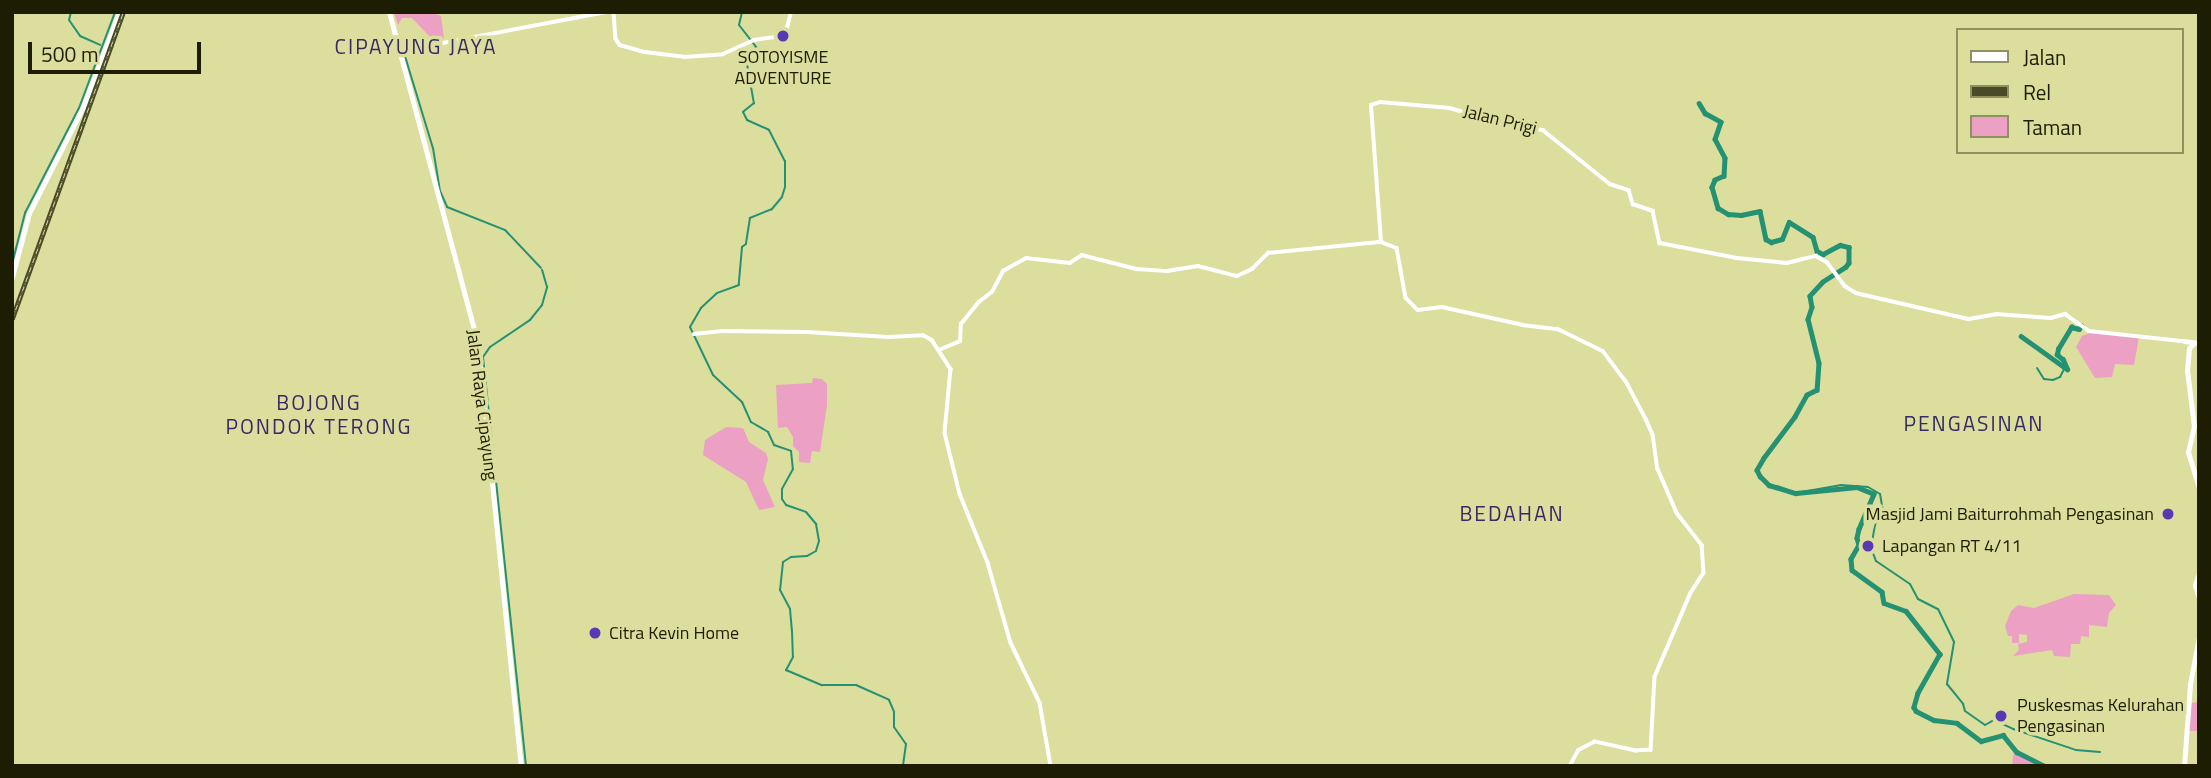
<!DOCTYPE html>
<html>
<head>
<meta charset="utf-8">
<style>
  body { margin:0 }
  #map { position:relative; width:2211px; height:778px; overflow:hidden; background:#dcde9e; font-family:"Titillium Web",sans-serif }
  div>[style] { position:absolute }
  .green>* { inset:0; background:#eba0c4 }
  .stream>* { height:2px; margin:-1px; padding:0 1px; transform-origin:1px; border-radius:1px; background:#259173 }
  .river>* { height:4.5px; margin:-2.25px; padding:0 2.25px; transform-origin:2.25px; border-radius:2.25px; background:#259173 }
  .minor>* { height:3.5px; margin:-1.75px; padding:0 1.75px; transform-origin:1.75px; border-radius:1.75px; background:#fff }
  .major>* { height:5px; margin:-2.5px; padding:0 2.5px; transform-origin:2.5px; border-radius:2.5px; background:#fff }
  .rail>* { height:4.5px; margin-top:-2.25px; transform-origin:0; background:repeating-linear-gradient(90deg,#dcde9e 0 5px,#494a28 0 10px); box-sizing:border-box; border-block:2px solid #494a28 }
  .dots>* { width:19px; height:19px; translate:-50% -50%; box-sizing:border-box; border:4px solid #dcde9e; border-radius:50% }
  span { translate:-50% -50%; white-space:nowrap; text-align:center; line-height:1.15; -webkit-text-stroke:7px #dcde9e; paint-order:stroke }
  .poi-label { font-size:18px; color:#1d1d04 }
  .right { translate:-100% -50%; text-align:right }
  .left { translate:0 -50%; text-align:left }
  .street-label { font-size:18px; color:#1d1d04 }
  .quarter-label { font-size:21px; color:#362965; letter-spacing:2px }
  .frame { position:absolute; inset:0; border:14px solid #1d1d04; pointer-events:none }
  .legend { position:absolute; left:1956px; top:28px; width:228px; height:126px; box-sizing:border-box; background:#dcde9e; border:2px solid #909160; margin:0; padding:9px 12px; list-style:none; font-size:21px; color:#1d1d04 }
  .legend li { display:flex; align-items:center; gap:14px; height:35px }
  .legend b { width:35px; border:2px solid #909160 }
  .scale { position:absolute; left:28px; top:42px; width:173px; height:32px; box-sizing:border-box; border:4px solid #1d1d04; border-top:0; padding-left:9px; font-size:21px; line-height:24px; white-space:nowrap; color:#1d1d04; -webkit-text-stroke:5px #dcde9e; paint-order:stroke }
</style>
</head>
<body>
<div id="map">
  <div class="green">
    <div style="clip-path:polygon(394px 12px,431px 12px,441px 16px,444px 38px,434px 41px,412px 18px,402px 18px,398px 25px)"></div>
    <div style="clip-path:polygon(2090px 333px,2139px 337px,2134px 365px,2115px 364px,2112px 377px,2095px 378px,2076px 347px,2082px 336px)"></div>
    <div style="clip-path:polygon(813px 378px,822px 379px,827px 384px,827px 405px,820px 452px,812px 451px,810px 463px,799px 462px,799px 452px,793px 446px,793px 437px,787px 427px,778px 428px,776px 385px,812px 383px)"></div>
    <div style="clip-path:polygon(726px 427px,743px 428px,749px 442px,766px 453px,768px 459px,763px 480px,775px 507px,759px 510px,746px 482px,703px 455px,705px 440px)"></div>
    <div style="clip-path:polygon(2074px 594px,2109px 595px,2116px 605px,2109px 613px,2107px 627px,2089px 625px,2089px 637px,2081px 636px,2080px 644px,2071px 644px,2070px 657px,2054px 656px,2052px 650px,2013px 656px,2019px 650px,2018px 644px,2027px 642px,2027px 635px,2019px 634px,2019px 643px,2012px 643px,2012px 636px,2008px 636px,2005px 626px,2011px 611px,2018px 605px,2034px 608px)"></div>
    <div style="clip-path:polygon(2199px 702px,2199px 731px,2188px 731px,2189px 703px)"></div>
    <div style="clip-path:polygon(2014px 749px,2017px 753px,2044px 766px,2012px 766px)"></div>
  </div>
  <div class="stream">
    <div style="left:71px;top:12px;width:8px;rotate:104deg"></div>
    <div style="left:69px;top:20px;width:19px;rotate:55deg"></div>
    <div style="left:80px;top:36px;width:22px;rotate:24deg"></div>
    <div style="left:742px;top:12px;width:13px;rotate:103deg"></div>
    <div style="left:739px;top:25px;width:28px;rotate:52deg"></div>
    <div style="left:756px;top:47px;width:19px;rotate:118deg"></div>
    <div style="left:747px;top:64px;width:40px;rotate:80deg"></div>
    <div style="left:754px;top:103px;width:14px;rotate:141deg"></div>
    <div style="left:743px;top:112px;width:9px;rotate:63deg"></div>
    <div style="left:747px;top:120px;width:24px;rotate:24deg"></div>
    <div style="left:769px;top:130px;width:35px;rotate:63deg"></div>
    <div style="left:785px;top:161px;width:26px;rotate:90deg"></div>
    <div style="left:785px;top:187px;width:10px;rotate:107deg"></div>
    <div style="left:782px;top:197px;width:16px;rotate:130deg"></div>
    <div style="left:772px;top:209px;width:24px;rotate:158deg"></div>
    <div style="left:750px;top:218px;width:26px;rotate:99deg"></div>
    <div style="left:746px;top:244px;width:5px;rotate:143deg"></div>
    <div style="left:742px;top:247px;width:38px;rotate:95deg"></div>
    <div style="left:739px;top:285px;width:23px;rotate:160deg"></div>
    <div style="left:717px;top:293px;width:22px;rotate:137deg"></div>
    <div style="left:701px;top:308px;width:22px;rotate:120deg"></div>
    <div style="left:690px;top:327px;width:53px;rotate:64.4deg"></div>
    <div style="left:713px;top:375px;width:40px;rotate:43deg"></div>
    <div style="left:742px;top:402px;width:22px;rotate:66deg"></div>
    <div style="left:751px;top:422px;width:20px;rotate:30deg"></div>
    <div style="left:768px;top:432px;width:14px;rotate:65deg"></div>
    <div style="left:774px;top:445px;width:18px;rotate:19deg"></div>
    <div style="left:791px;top:451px;width:18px;rotate:84deg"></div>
    <div style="left:793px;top:469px;width:23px;rotate:119deg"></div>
    <div style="left:782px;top:489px;width:10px;rotate:90deg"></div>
    <div style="left:782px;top:499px;width:7px;rotate:56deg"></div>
    <div style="left:786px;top:505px;width:21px;rotate:19deg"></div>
    <div style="left:806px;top:512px;width:16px;rotate:50deg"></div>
    <div style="left:816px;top:524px;width:17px;rotate:80deg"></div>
    <div style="left:819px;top:541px;width:10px;rotate:107deg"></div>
    <div style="left:816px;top:551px;width:10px;rotate:151deg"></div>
    <div style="left:807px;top:556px;width:16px;rotate:176deg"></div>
    <div style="left:791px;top:557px;width:9px;rotate:148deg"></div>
    <div style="left:783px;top:562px;width:28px;rotate:96deg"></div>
    <div style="left:780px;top:590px;width:21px;rotate:62deg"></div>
    <div style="left:790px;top:609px;width:22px;rotate:85deg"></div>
    <div style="left:792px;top:631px;width:26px;rotate:88deg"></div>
    <div style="left:793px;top:657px;width:15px;rotate:118deg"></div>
    <div style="left:786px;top:670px;width:39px;rotate:23deg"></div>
    <div style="left:822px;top:685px;width:34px"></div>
    <div style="left:856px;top:685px;width:36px;rotate:24deg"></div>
    <div style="left:889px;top:700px;width:13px;rotate:67deg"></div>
    <div style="left:894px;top:712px;width:15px;rotate:90deg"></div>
    <div style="left:894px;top:727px;width:21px;rotate:55deg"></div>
    <div style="left:906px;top:744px;width:22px;rotate:98deg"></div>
    <div style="left:401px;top:43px;width:110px;rotate:73.1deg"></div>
    <div style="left:433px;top:148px;width:44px;rotate:80.8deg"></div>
    <div style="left:440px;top:191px;width:17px;rotate:66deg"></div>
    <div style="left:447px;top:207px;width:62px;rotate:21.6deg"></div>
    <div style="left:505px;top:230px;width:52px;rotate:46.5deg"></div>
    <div style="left:12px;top:264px;width:53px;rotate:-75.7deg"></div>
    <div style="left:25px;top:213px;width:118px;rotate:-62.8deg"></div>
    <div style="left:79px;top:108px;width:103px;rotate:-69.4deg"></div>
    <div style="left:2037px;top:368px;width:13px;rotate:58deg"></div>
    <div style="left:2044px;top:379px;width:9px;rotate:6deg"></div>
    <div style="left:2053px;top:380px;width:8px;rotate:-23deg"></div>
    <div style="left:2060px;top:377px;width:9px;rotate:-63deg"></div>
    <div style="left:1777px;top:486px;width:20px;rotate:20deg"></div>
    <div style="left:1796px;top:493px;width:46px;rotate:-10.1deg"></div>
    <div style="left:1841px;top:485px;width:27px;rotate:4deg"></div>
    <div style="left:1868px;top:487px;width:14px;rotate:30deg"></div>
    <div style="left:1880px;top:494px;width:17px;rotate:80deg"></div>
    <div style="left:1883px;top:511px;width:16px;rotate:120deg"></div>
    <div style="left:1875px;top:525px;width:23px;rotate:100deg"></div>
    <div style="left:1871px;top:548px;width:14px;rotate:69deg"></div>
    <div style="left:1876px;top:561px;width:41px;rotate:34.1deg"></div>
    <div style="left:1910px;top:584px;width:17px;rotate:62deg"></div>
    <div style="left:1918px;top:599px;width:22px;rotate:27deg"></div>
    <div style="left:1938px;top:609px;width:37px;rotate:64deg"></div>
    <div style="left:1954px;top:642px;width:43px;rotate:99.5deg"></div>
    <div style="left:1947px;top:684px;width:26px;rotate:51deg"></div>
    <div style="left:1963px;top:704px;width:7px;rotate:74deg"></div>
    <div style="left:1965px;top:711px;width:24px;rotate:35deg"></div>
    <div style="left:1985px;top:725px;width:10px;rotate:-29deg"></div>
    <div style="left:1994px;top:720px;width:21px;rotate:25deg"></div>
    <div style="left:2013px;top:729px;width:66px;rotate:18.4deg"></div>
    <div style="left:2076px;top:750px;width:24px;rotate:5deg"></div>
    <div style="left:526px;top:766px;width:411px;rotate:-96deg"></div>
    <div style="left:483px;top:357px;width:12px;rotate:-55deg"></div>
    <div style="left:490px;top:347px;width:48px;rotate:-34deg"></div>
    <div style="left:530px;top:320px;width:19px;rotate:-51deg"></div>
    <div style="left:542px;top:305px;width:19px;rotate:-74deg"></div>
    <div style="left:547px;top:287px;width:18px;rotate:-106deg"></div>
  </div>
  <div class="river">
    <div style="left:1699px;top:103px;width:12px;rotate:59deg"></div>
    <div style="left:1705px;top:113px;width:18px;rotate:29deg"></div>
    <div style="left:1721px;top:122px;width:18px;rotate:109deg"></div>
    <div style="left:1715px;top:139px;width:21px;rotate:62deg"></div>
    <div style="left:1725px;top:158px;width:18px;rotate:93deg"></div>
    <div style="left:1724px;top:176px;width:10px;rotate:156deg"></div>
    <div style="left:1715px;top:180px;width:8px;rotate:113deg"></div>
    <div style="left:1712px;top:187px;width:22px;rotate:74deg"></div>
    <div style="left:1718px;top:208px;width:12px;rotate:31deg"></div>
    <div style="left:1728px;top:214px;width:13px;rotate:4deg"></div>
    <div style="left:1741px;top:215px;width:19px;rotate:-12deg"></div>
    <div style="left:1760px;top:211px;width:29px;rotate:78deg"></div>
    <div style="left:1766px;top:239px;width:6px;rotate:31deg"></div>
    <div style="left:1771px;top:242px;width:11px;rotate:-15deg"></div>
    <div style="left:1782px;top:239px;width:18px;rotate:-68deg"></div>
    <div style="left:1789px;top:222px;width:28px;rotate:32deg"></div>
    <div style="left:1813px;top:237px;width:15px;rotate:74deg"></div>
    <div style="left:1817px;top:251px;width:7px;rotate:27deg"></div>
    <div style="left:1823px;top:254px;width:19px;rotate:-28deg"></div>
    <div style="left:1840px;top:245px;width:9px;rotate:13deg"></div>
    <div style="left:1849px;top:247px;width:16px;rotate:90deg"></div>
    <div style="left:1849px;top:263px;width:5px;rotate:127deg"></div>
    <div style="left:1846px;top:267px;width:27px;rotate:147deg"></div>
    <div style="left:1823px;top:282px;width:19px;rotate:133deg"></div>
    <div style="left:1810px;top:296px;width:11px;rotate:80deg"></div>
    <div style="left:1812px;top:307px;width:13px;rotate:108deg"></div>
    <div style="left:1808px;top:319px;width:45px;rotate:76deg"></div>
    <div style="left:1819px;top:363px;width:27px;rotate:94deg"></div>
    <div style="left:1817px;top:390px;width:11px;rotate:153deg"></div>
    <div style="left:1807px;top:395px;width:25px;rotate:119deg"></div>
    <div style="left:1795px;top:417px;width:51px;rotate:127.1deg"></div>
    <div style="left:1764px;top:458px;width:14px;rotate:120deg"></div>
    <div style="left:1757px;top:470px;width:7px;rotate:63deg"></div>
    <div style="left:1760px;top:476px;width:13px;rotate:45deg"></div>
    <div style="left:1769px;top:485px;width:28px;rotate:17deg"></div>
    <div style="left:1796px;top:493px;width:61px;rotate:-5.6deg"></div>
    <div style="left:1857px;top:487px;width:18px;rotate:22deg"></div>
    <div style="left:1874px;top:494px;width:38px;rotate:113deg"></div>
    <div style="left:1859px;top:529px;width:9px;rotate:103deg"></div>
    <div style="left:1857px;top:538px;width:7px;rotate:74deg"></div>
    <div style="left:1859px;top:545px;width:16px;rotate:120deg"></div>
    <div style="left:1851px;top:559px;width:11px;rotate:85deg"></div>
    <div style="left:1852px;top:570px;width:37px;rotate:36deg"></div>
    <div style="left:1882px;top:592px;width:11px;rotate:80deg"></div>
    <div style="left:1884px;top:603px;width:23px;rotate:20deg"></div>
    <div style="left:1906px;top:611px;width:55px;rotate:51.7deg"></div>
    <div style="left:1940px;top:654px;width:45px;rotate:119.4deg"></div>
    <div style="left:1918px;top:693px;width:15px;rotate:106deg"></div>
    <div style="left:1914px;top:707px;width:4px;rotate:63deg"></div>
    <div style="left:1916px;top:711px;width:20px;rotate:27deg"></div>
    <div style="left:1934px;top:720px;width:23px;rotate:7deg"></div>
    <div style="left:1957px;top:723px;width:30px;rotate:37deg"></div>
    <div style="left:1981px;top:741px;width:23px;rotate:-15deg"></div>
    <div style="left:2003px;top:735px;width:22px;rotate:51deg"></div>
    <div style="left:2017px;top:752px;width:30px;rotate:27deg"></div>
    <div style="left:2021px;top:336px;width:57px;rotate:35.7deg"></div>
    <div style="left:2067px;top:369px;width:10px;rotate:-114deg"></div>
    <div style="left:2063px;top:360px;width:8px;rotate:-140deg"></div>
    <div style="left:2057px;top:355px;width:6px;rotate:-81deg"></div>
    <div style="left:2058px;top:349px;width:26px;rotate:-59deg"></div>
    <div style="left:2071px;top:327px;width:8px;rotate:14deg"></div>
    <div style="left:2079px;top:329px;width:4px;rotate:-56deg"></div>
  </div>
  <div class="minor">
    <div style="left:614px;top:12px;width:27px;rotate:86deg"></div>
    <div style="left:616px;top:39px;width:7px;rotate:56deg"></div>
    <div style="left:620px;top:45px;width:26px;rotate:16deg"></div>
    <div style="left:645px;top:52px;width:39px;rotate:7deg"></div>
    <div style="left:684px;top:57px;width:39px;rotate:-4deg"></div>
    <div style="left:723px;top:54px;width:34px;rotate:-24deg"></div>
    <div style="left:754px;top:40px;width:22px;rotate:-8deg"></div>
    <div style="left:776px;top:37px;width:14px;rotate:-39deg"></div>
    <div style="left:787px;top:28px;width:16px;rotate:-76deg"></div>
    <div style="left:397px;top:39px;width:21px;rotate:25deg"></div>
    <div style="left:416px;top:48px;width:193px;rotate:-10.7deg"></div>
    <div style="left:1381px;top:242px;width:137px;rotate:-94.2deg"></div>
    <div style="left:1371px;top:105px;width:9px;rotate:-18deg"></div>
    <div style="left:1380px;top:102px;width:70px;rotate:4.9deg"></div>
    <div style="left:1450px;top:108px;width:53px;rotate:16.4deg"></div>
    <div style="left:1501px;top:123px;width:43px;rotate:9.5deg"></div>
    <div style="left:1543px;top:130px;width:86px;rotate:38.9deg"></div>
    <div style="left:1610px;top:184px;width:20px;rotate:18deg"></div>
    <div style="left:1629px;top:190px;width:15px;rotate:74deg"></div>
    <div style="left:1633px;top:204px;width:21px;rotate:19deg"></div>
    <div style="left:1653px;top:211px;width:33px;rotate:78deg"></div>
    <div style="left:1660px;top:243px;width:78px;rotate:11deg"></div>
    <div style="left:1737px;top:258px;width:50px;rotate:5.7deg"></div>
    <div style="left:1787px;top:263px;width:30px;rotate:-14deg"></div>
    <div style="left:1816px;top:256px;width:13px;rotate:29deg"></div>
    <div style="left:1827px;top:262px;width:30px;rotate:53deg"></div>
    <div style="left:1845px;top:286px;width:13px;rotate:32deg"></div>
    <div style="left:1856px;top:293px;width:116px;rotate:13deg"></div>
    <div style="left:1969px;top:319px;width:27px;rotate:-10deg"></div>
    <div style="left:1996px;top:314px;width:55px;rotate:4.2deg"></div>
    <div style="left:2051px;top:318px;width:15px;rotate:-16deg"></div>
    <div style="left:2065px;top:314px;width:29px;rotate:35deg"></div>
    <div style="left:2089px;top:331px;width:95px;rotate:6.1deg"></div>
    <div style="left:1381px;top:242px;width:17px;rotate:21deg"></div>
    <div style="left:1397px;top:248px;width:51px;rotate:79.8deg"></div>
    <div style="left:1406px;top:298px;width:17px;rotate:45deg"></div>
    <div style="left:1418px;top:310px;width:24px;rotate:-7deg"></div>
    <div style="left:1442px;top:307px;width:83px;rotate:12.5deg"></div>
    <div style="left:1523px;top:325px;width:35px;rotate:7deg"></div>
    <div style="left:1558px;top:329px;width:50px;rotate:26.1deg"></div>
    <div style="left:1603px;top:351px;width:38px;rotate:53deg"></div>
    <div style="left:1626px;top:381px;width:43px;rotate:62.2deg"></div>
    <div style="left:1646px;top:419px;width:17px;rotate:66deg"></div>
    <div style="left:1653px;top:435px;width:34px;rotate:82deg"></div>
    <div style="left:1658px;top:469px;width:48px;rotate:66.6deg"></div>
    <div style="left:1677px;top:513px;width:41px;rotate:52deg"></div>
    <div style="left:1702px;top:545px;width:28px;rotate:86deg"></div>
    <div style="left:1704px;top:573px;width:24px;rotate:123deg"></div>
    <div style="left:1691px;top:593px;width:91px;rotate:113.2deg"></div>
    <div style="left:1655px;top:677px;width:73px;rotate:93.1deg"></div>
    <div style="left:1651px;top:750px;width:15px;rotate:176deg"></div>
    <div style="left:1636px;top:751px;width:42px;rotate:-167.6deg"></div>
    <div style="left:1595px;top:742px;width:18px;rotate:153deg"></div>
    <div style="left:1579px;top:750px;width:18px;rotate:119deg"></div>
    <div style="left:694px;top:334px;width:27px;rotate:-6deg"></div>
    <div style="left:721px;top:331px;width:86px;rotate:0.7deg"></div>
    <div style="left:807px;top:332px;width:81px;rotate:3.5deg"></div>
    <div style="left:888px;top:337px;width:35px;rotate:-3deg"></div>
    <div style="left:923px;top:335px;width:10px;rotate:29deg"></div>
    <div style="left:932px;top:340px;width:35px;rotate:57deg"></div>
    <div style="left:951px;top:369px;width:64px;rotate:95.4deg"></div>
    <div style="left:945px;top:433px;width:63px;rotate:76.2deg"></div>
    <div style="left:960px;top:494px;width:74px;rotate:67.9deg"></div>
    <div style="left:988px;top:563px;width:83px;rotate:74deg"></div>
    <div style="left:1011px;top:643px;width:67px;rotate:64.2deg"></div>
    <div style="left:1040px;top:703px;width:64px;rotate:80.1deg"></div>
    <div style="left:939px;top:350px;width:23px;rotate:-23deg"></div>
    <div style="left:960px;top:341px;width:17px;rotate:-87deg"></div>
    <div style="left:961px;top:324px;width:28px;rotate:-51deg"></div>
    <div style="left:979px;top:302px;width:16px;rotate:-38deg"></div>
    <div style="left:992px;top:292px;width:24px;rotate:-62deg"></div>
    <div style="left:1003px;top:271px;width:26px;rotate:-29deg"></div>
    <div style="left:1026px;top:258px;width:44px;rotate:6.5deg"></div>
    <div style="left:1070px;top:263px;width:14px;rotate:-34deg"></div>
    <div style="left:1082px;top:255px;width:57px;rotate:14.3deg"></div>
    <div style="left:1137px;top:269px;width:30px;rotate:4deg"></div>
    <div style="left:1167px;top:271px;width:31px;rotate:-9deg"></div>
    <div style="left:1198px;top:266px;width:40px;rotate:14.4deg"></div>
    <div style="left:1237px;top:276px;width:17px;rotate:-25deg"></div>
    <div style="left:1252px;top:269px;width:23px;rotate:-45deg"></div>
    <div style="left:1268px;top:253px;width:114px;rotate:-5.6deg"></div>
  </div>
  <div class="major">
    <div style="left:389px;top:12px;width:345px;rotate:75deg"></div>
    <div style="left:478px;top:345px;width:423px;rotate:84.2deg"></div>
    <div style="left:12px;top:277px;width:66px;rotate:-75.1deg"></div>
    <div style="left:29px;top:213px;width:119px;rotate:-63deg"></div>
    <div style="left:83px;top:107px;width:102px;rotate:-69.2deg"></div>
    <div style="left:2184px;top:341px;width:15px;rotate:8deg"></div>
    <div style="left:2194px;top:343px;width:7px;rotate:135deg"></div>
    <div style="left:2189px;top:348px;width:22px;rotate:95deg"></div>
    <div style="left:2187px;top:370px;width:56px;rotate:82.9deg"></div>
    <div style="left:2194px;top:426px;width:27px;rotate:103deg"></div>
    <div style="left:2188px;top:452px;width:38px;rotate:73deg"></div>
    <div style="left:2199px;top:573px;width:13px;rotate:108deg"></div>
    <div style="left:2195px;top:585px;width:14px;rotate:73deg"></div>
    <div style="left:2184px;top:766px;width:82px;rotate:-85.8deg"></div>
    <div style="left:2190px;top:684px;width:48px;rotate:-79.2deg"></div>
  </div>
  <div class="rail">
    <div style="left:12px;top:319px;width:326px;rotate:-70.1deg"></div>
  </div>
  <div class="dots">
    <div style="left:783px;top:36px;background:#5939b1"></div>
    <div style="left:2168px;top:514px;background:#5939b1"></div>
    <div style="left:1868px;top:546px;background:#5939b1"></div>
    <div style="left:595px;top:633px;background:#5939b1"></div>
    <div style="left:2001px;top:716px;background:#5939b1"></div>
  </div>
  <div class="poi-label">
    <span style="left:783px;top:68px">SOTOYISME<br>ADVENTURE</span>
    <span class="right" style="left:2154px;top:514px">Masjid Jami Baiturrohmah Pengasinan</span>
    <span class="left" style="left:1882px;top:546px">Lapangan RT 4/11</span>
    <span class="left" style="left:609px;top:633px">Citra Kevin Home</span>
    <span class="left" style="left:2017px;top:716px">Puskesmas Kelurahan<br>Pengasinan</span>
  </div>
  <div class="street-label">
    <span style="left:1500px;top:120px;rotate:14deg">Jalan Prigi</span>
    <span style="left:482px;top:405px;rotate:83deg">Jalan Raya Cipayung</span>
  </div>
  <div class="quarter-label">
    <span style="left:416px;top:46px">CIPAYUNG JAYA</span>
    <span style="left:319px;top:414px">BOJONG<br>PONDOK TERONG</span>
    <span style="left:1974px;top:423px">PENGASINAN</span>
    <span style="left:1512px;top:513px">BEDAHAN</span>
  </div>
  <div class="frame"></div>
  <ul class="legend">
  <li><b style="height:9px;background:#fff"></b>Jalan</li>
  <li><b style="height:9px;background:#494a28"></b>Rel</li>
  <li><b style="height:19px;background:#eba0c4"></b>Taman</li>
  </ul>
  <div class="scale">500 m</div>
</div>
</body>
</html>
